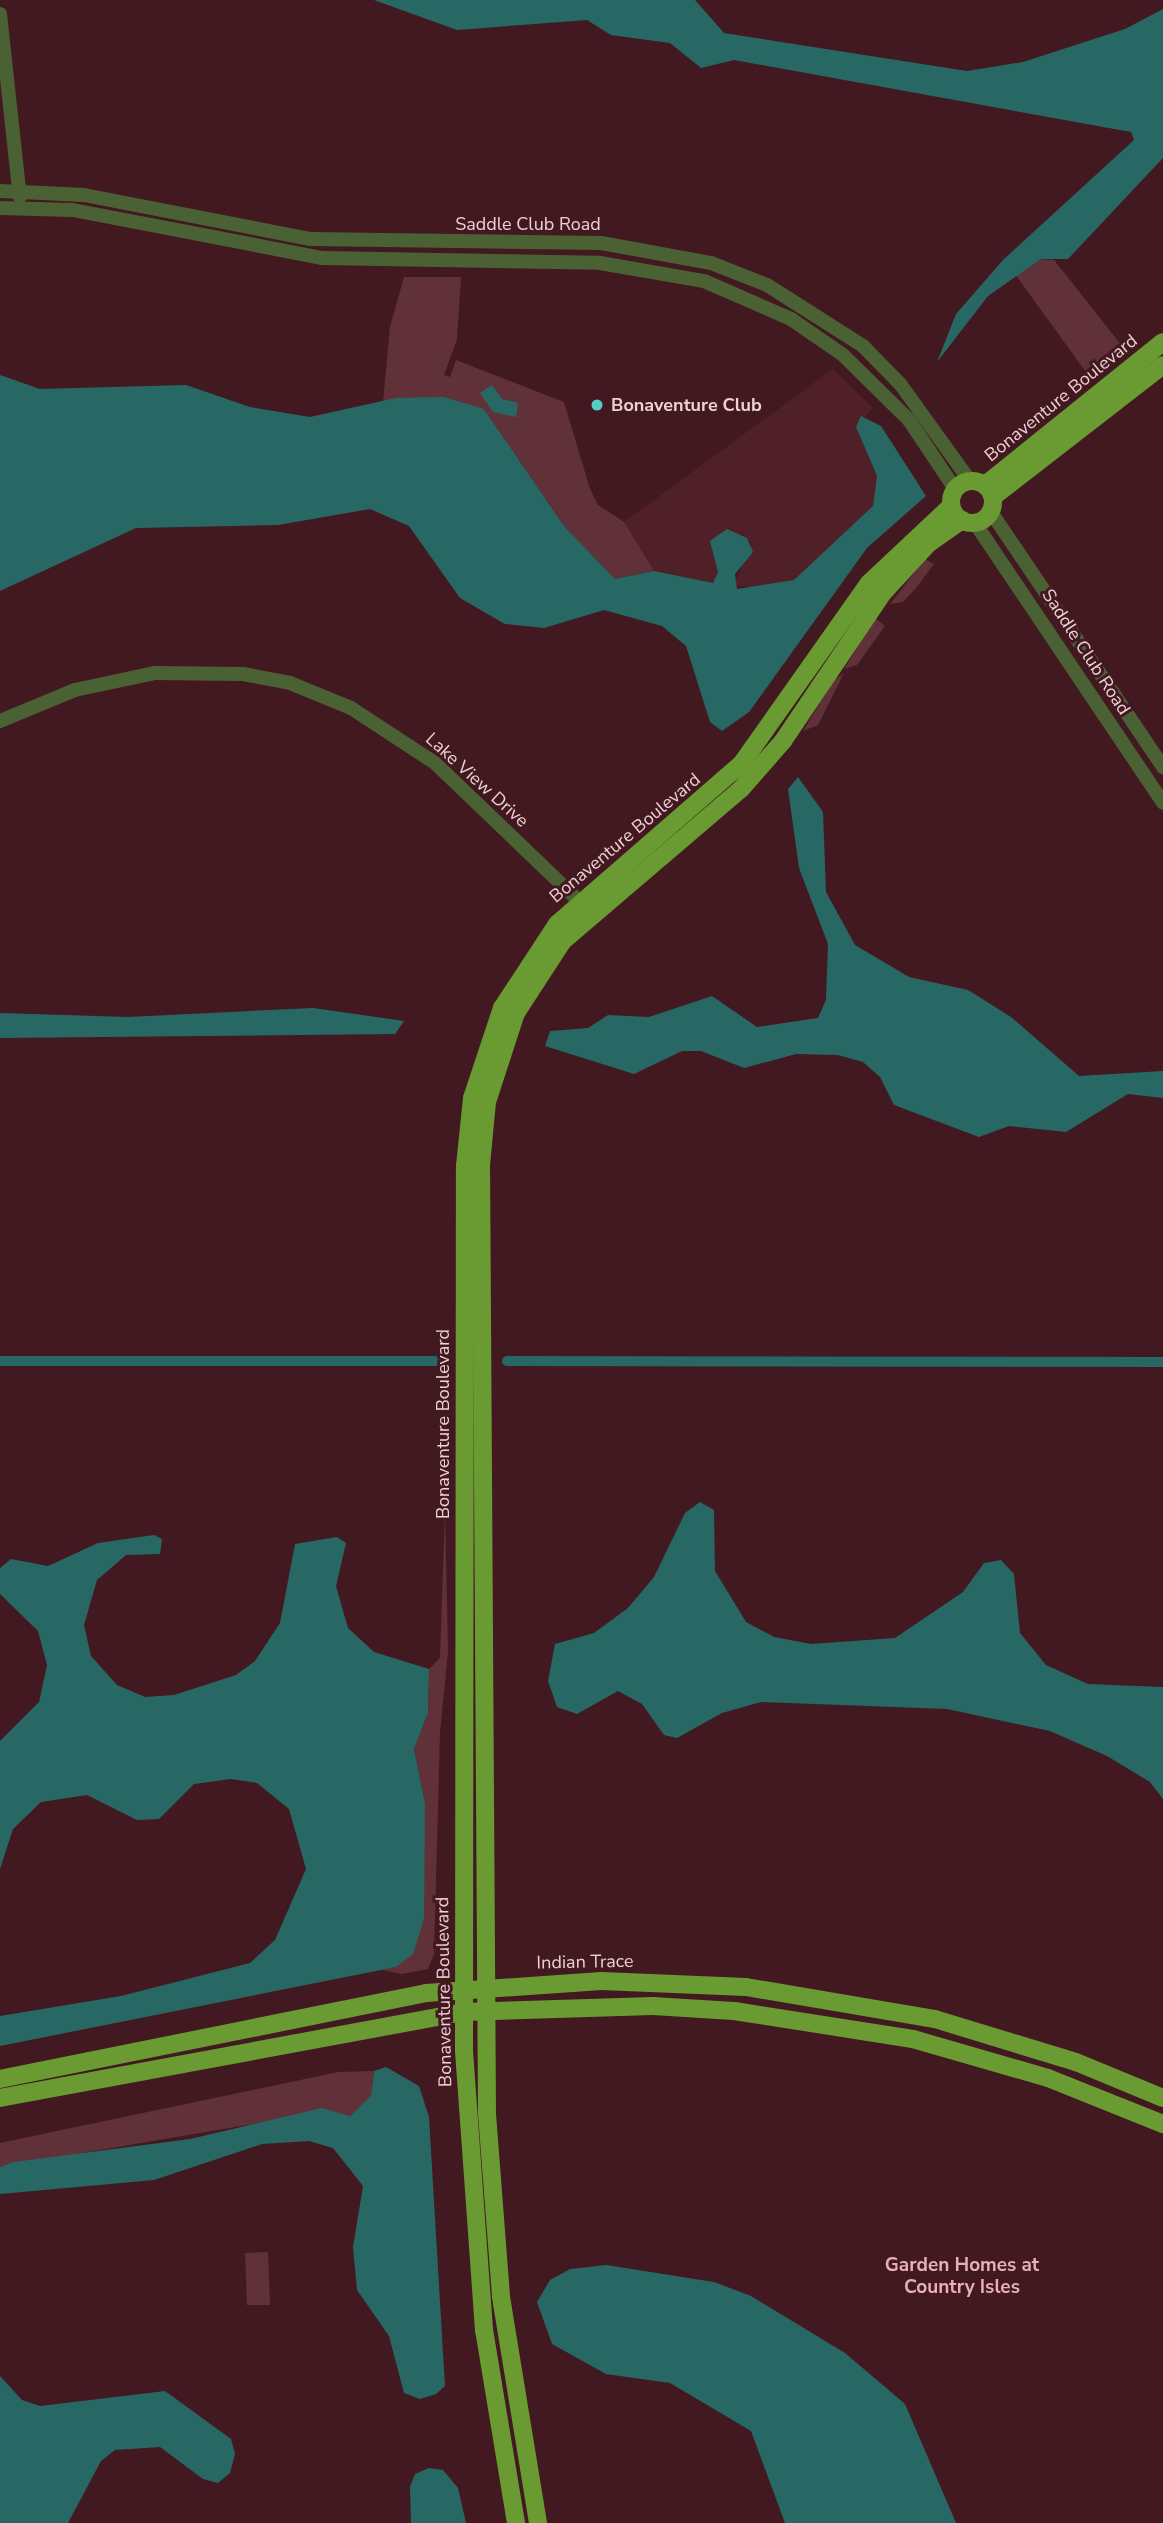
<!DOCTYPE html>
<html>
<head>
<meta charset="utf-8">
<style>
  body { margin:0 }
  #map { position:relative; width:1163px; height:2523px; overflow:hidden; background:#421920; font-family:"Nunito Sans",sans-serif }
  div>[style] { position:absolute }
  .built>* { inset:0; background:#502029 }
  .green>* { inset:0; background:#613139 }
  .water>* { inset:0; background:#276865 }
  .canal>* { height:10px; margin:-5px; padding:0 5px; transform-origin:5px; border-radius:5px; background:#276865 }
  .minor>* { height:14px; margin:-7px; padding:0 7px; transform-origin:7px; border-radius:7px; background:#4a6233 }
  .major>* { height:18px; margin:-9px; padding:0 9px; transform-origin:9px; border-radius:9px; background:#6a9a32 }
  .major>.ring { margin:-9px; padding:0; box-sizing:content-box; background:none; border:18px solid #6a9a32; border-radius:50% }
  .dots>* { width:19px; height:19px; translate:-50% -50%; box-sizing:border-box; border:4px solid #421920; border-radius:50% }
  span { translate:-50% -50%; white-space:nowrap; text-align:center; line-height:1.15; -webkit-text-stroke:6px #421920; paint-order:stroke }
  .street-label { font-size:18px; color:#eed1d4 }
  .poi-label { font-size:18px; color:#eed1d4; font-weight:700 }
  .left { translate:0 -50%; text-align:left }
  .neighbourhood-label { font-size:19px; color:#e6b0b6; font-weight:700 }
</style>
</head>
<body>
<div id="map">
  <div class="built">
    <div style="clip-path:polygon(833px 369px,873px 408px,856px 427px,877px 476px,873px 506px,854px 529px,794px 581px,759px 588px,734px 585px,751px 543px,743px 534px,710px 541px,718px 571px,713px 583px,654px 571px,624px 522px)"></div>
  </div>
  <div class="green">
    <div style="clip-path:polygon(1041px 259px,1054px 260px,1126px 351px,1091px 379px,1015px 274px)"></div>
    <div style="clip-path:polygon(404px 277px,461px 277px,457px 339px,444px 375px,450px 377px,456px 360px,564px 402px,590px 489px,598px 505px,624px 522px,654px 571px,615px 579px,564px 526px,484px 409px,383px 402px,390px 327px)"></div>
    <div style="clip-path:polygon(925px 559px,934px 564px,916px 588px,903px 602px,890px 604px)"></div>
    <div style="clip-path:polygon(875px 618px,885px 626px,857px 665px,844px 669px)"></div>
    <div style="clip-path:polygon(844px 673px,818px 725px,803px 731px,834px 680px)"></div>
    <div style="clip-path:polygon(445px 1509px,448px 1652px,440px 1732px,434px 1954px,428px 1969px,402px 1974px,382px 1970px,396px 1967px,425px 1803px,414px 1749px,428px 1713px,429px 1669px,440px 1658px)"></div>
    <div style="clip-path:polygon(374px 2071px,371px 2097px,350px 2116px,247px 2125px,0 2167px,0 2143px,338px 2072px)"></div>
    <div style="clip-path:polygon(268px 2252px,270px 2305px,247px 2305px,245px 2253px)"></div>
  </div>
  <div class="water">
    <div style="clip-path:polygon(374px 0,695px 0,724px 33px,967px 71px,1023px 62px,1125px 29px,1163px 9px,1163px 158px,1068px 259px,1041px 259px,988px 296px,937px 362px,956px 314px,1003px 260px,1134px 140px,1131px 132px,734px 60px,701px 68px,670px 43px,611px 35px,587px 20px,457px 30px)"></div>
    <div style="clip-path:polygon(0 375px,40px 389px,186px 385px,250px 407px,310px 417px,396px 398px,444px 397px,484px 409px,564px 526px,615px 579px,654px 571px,713px 583px,718px 572px,710px 541px,727px 529px,747px 538px,753px 552px,735px 574px,737px 589px,794px 580px,873px 506px,877px 476px,856px 427px,861px 416px,881px 426px,926px 496px,867px 548px,749px 712px,722px 731px,710px 722px,686px 646px,662px 626px,604px 610px,544px 628px,505px 624px,460px 598px,409px 526px,370px 509px,278px 525px,136px 528px,0 591px)"></div>
    <div style="clip-path:polygon(492px 385px,502px 399px,518px 403px,516px 417px,493px 412px,480px 393px)"></div>
    <div style="clip-path:polygon(798px 777px,823px 812px,826px 892px,855px 945px,909px 977px,968px 990px,1011px 1017px,1079px 1076px,1163px 1071px,1163px 1098px,1128px 1094px,1066px 1132px,1009px 1126px,979px 1137px,894px 1105px,880px 1077px,863px 1062px,838px 1055px,796px 1054px,744px 1068px,701px 1051px,682px 1051px,634px 1074px,545px 1046px,550px 1031px,588px 1028px,608px 1015px,649px 1017px,712px 996px,757px 1027px,818px 1018px,826px 1000px,828px 944px,799px 868px,788px 789px)"></div>
    <div style="clip-path:polygon(313px 1008px,404px 1021px,395px 1034px,0 1038px,0 1013px,128px 1017px)"></div>
    <div style="clip-path:polygon(700px 1502px,714px 1510px,715px 1571px,746px 1622px,774px 1637px,811px 1644px,895px 1638px,963px 1592px,984px 1563px,1001px 1560px,1014px 1574px,1020px 1633px,1046px 1665px,1088px 1684px,1163px 1687px,1163px 1799px,1150px 1782px,1107px 1756px,1050px 1731px,947px 1709px,761px 1702px,722px 1713px,677px 1738px,664px 1735px,642px 1704px,618px 1691px,577px 1714px,557px 1707px,548px 1681px,555px 1644px,594px 1633px,628px 1608px,654px 1577px,685px 1513px)"></div>
    <div style="clip-path:polygon(154px 1535px,162px 1539px,160px 1554px,126px 1555px,97px 1580px,84px 1625px,91px 1656px,117px 1685px,145px 1697px,174px 1695px,236px 1675px,255px 1661px,280px 1623px,295px 1544px,337px 1537px,346px 1543px,336px 1586px,348px 1628px,374px 1652px,429px 1669px,428px 1713px,414px 1749px,425px 1803px,424px 1919px,413px 1954px,396px 1967px,0 2046px,0 2016px,121px 1996px,250px 1963px,275px 1940px,306px 1869px,289px 1809px,257px 1783px,231px 1779px,194px 1784px,159px 1819px,137px 1820px,87px 1795px,41px 1802px,13px 1829px,0 1869px,0 1741px,39px 1702px,47px 1665px,38px 1631px,0 1594px,0 1568px,11px 1559px,48px 1566px,98px 1543px)"></div>
    <div style="clip-path:polygon(386px 2067px,419px 2086px,429px 2117px,445px 2386px,436px 2394px,420px 2399px,404px 2393px,389px 2336px,357px 2290px,353px 2247px,363px 2186px,333px 2148px,309px 2141px,262px 2144px,154px 2180px,0 2194px,0 2167px,14px 2162px,190px 2139px,322px 2108px,350px 2116px,371px 2096px,374px 2071px)"></div>
    <div style="clip-path:polygon(606px 2265px,714px 2282px,751px 2296px,845px 2353px,905px 2404px,956px 2523px,785px 2523px,751px 2431px,670px 2383px,606px 2374px,552px 2344px,537px 2302px,550px 2280px,570px 2269px)"></div>
    <div style="clip-path:polygon(0 2376px,22px 2400px,40px 2406px,165px 2391px,231px 2439px,235px 2454px,230px 2473px,218px 2483px,203px 2479px,160px 2447px,115px 2450px,101px 2461px,68px 2523px,0 2523px)"></div>
    <div style="clip-path:polygon(429px 2468px,443px 2470px,458px 2488px,466px 2523px,411px 2523px,410px 2487px,415px 2474px)"></div>
  </div>
  <div class="canal">
    <div style="left:0;top:1361px;width:443px"></div>
    <div style="left:507px;top:1361px;width:656px;rotate:0.09deg"></div>
  </div>
  <div class="minor">
    <div style="left:0;top:14px;width:184px;rotate:83.8deg"></div>
    <div style="left:0;top:191px;width:84px;rotate:2.7deg"></div>
    <div style="left:84px;top:195px;width:231px;rotate:11deg"></div>
    <div style="left:311px;top:239px;width:290px;rotate:0.8deg"></div>
    <div style="left:601px;top:243px;width:112px;rotate:10.3deg"></div>
    <div style="left:711px;top:263px;width:60px;rotate:21.4deg"></div>
    <div style="left:767px;top:285px;width:114px;rotate:32.4deg"></div>
    <div style="left:863px;top:346px;width:54px;rotate:45.7deg"></div>
    <div style="left:901px;top:385px;width:118px;rotate:54.3deg"></div>
    <div style="left:0;top:208px;width:73px;rotate:1.6deg"></div>
    <div style="left:73px;top:210px;width:254px;rotate:10.9deg"></div>
    <div style="left:322px;top:258px;width:278px;rotate:1deg"></div>
    <div style="left:600px;top:263px;width:106px;rotate:9.8deg"></div>
    <div style="left:704px;top:281px;width:95px;rotate:23.6deg"></div>
    <div style="left:791px;top:319px;width:63px;rotate:34.7deg"></div>
    <div style="left:843px;top:355px;width:93px;rotate:44.6deg"></div>
    <div style="left:909px;top:420px;width:83px;rotate:56.3deg"></div>
    <div style="left:991px;top:512px;width:308px;rotate:56deg"></div>
    <div style="left:975px;top:523px;width:337px;rotate:56.1deg"></div>
    <div style="left:0;top:721px;width:81px;rotate:-22.5deg"></div>
    <div style="left:75px;top:690px;width:82px;rotate:-12deg"></div>
    <div style="left:155px;top:673px;width:88px;rotate:0.7deg"></div>
    <div style="left:243px;top:674px;width:48px;rotate:10.8deg"></div>
    <div style="left:290px;top:683px;width:66px;rotate:22.3deg"></div>
    <div style="left:351px;top:708px;width:100px;rotate:33.2deg"></div>
    <div style="left:435px;top:763px;width:211px;rotate:43.8deg"></div>
  </div>
  <div class="major">
    <div class="ring" style="left:951px;top:481px;width:24px;height:24px"></div>
    <div style="left:985px;top:485px;width:228px;rotate:-38.8deg"></div>
    <div style="left:993px;top:497px;width:215px;rotate:-37.8deg"></div>
    <div style="left:0;top:2079px;width:435px;rotate:-11.4deg"></div>
    <div style="left:426px;top:1993px;width:176px;rotate:-3.9deg"></div>
    <div style="left:602px;top:1981px;width:144px;rotate:2.4deg"></div>
    <div style="left:746px;top:1987px;width:192px;rotate:9.6deg"></div>
    <div style="left:935px;top:2019px;width:147px;rotate:17deg"></div>
    <div style="left:1076px;top:2062px;width:94px;rotate:22.5deg"></div>
    <div style="left:0;top:2098px;width:472px;rotate:-10.5deg"></div>
    <div style="left:464px;top:2012px;width:189px;rotate:-1.8deg"></div>
    <div style="left:653px;top:2006px;width:81px;rotate:3.5deg"></div>
    <div style="left:734px;top:2011px;width:181px;rotate:8.9deg"></div>
    <div style="left:913px;top:2039px;width:141px;rotate:16.1deg"></div>
    <div style="left:1048px;top:2078px;width:124px;rotate:21.8deg"></div>
    <div style="left:516px;top:2523px;width:196px;rotate:-99.4deg"></div>
    <div style="left:484px;top:2330px;width:280px;rotate:-94.1deg"></div>
    <div style="left:464px;top:2051px;width:885px;rotate:-89.94deg"></div>
    <div style="left:465px;top:1166px;width:68px;rotate:-84.1deg"></div>
    <div style="left:472px;top:1098px;width:95px;rotate:-71.6deg"></div>
    <div style="left:502px;top:1008px;width:100px;rotate:-56.8deg"></div>
    <div style="left:557px;top:924px;width:245px;rotate:-41deg"></div>
    <div style="left:742px;top:763px;width:220px;rotate:-54.8deg"></div>
    <div style="left:869px;top:583px;width:112px;rotate:-43.2deg"></div>
    <div style="left:538px;top:2523px;width:230px;rotate:-99.3deg"></div>
    <div style="left:501px;top:2296px;width:183px;rotate:-94.4deg"></div>
    <div style="left:487px;top:2114px;width:949px;rotate:-90.36deg"></div>
    <div style="left:481px;top:1165px;width:63px;rotate:-84.6deg"></div>
    <div style="left:487px;top:1102px;width:94px;rotate:-72deg"></div>
    <div style="left:516px;top:1013px;width:86px;rotate:-56.9deg"></div>
    <div style="left:563px;top:941px;width:234px;rotate:-40.5deg"></div>
    <div style="left:741px;top:789px;width:64px;rotate:-48.8deg"></div>
    <div style="left:783px;top:741px;width:179px;rotate:-56deg"></div>
    <div style="left:883px;top:593px;width:67px;rotate:-47.4deg"></div>
    <div style="left:928px;top:544px;width:42px;rotate:-35.2deg"></div>
  </div>
  <div class="dots">
    <div style="left:597px;top:405px;background:#54cdc8"></div>
  </div>
  <div class="street-label">
    <span style="left:528px;top:224px">Saddle Club Road</span>
    <span style="left:1061px;top:398px;rotate:-39deg">Bonaventure Boulevard</span>
    <span style="left:1086px;top:652px;rotate:57deg">Saddle Club Road</span>
    <span style="left:477px;top:780px;rotate:42deg">Lake View Drive</span>
    <span style="left:625px;top:838px;rotate:-40deg">Bonaventure Boulevard</span>
    <span style="left:443px;top:1424px;rotate:-90deg">Bonaventure Boulevard</span>
    <span style="left:585px;top:1962px;rotate:-1deg">Indian Trace</span>
    <span style="left:444px;top:1992px;rotate:-91deg">Bonaventure Boulevard</span>
  </div>
  <div class="poi-label">
    <span class="left" style="left:611px;top:405px">Bonaventure Club</span>
  </div>
  <div class="neighbourhood-label">
    <span style="left:962px;top:2277px">Garden Homes at<br>Country Isles</span>
  </div>
</div>
</body>
</html>
